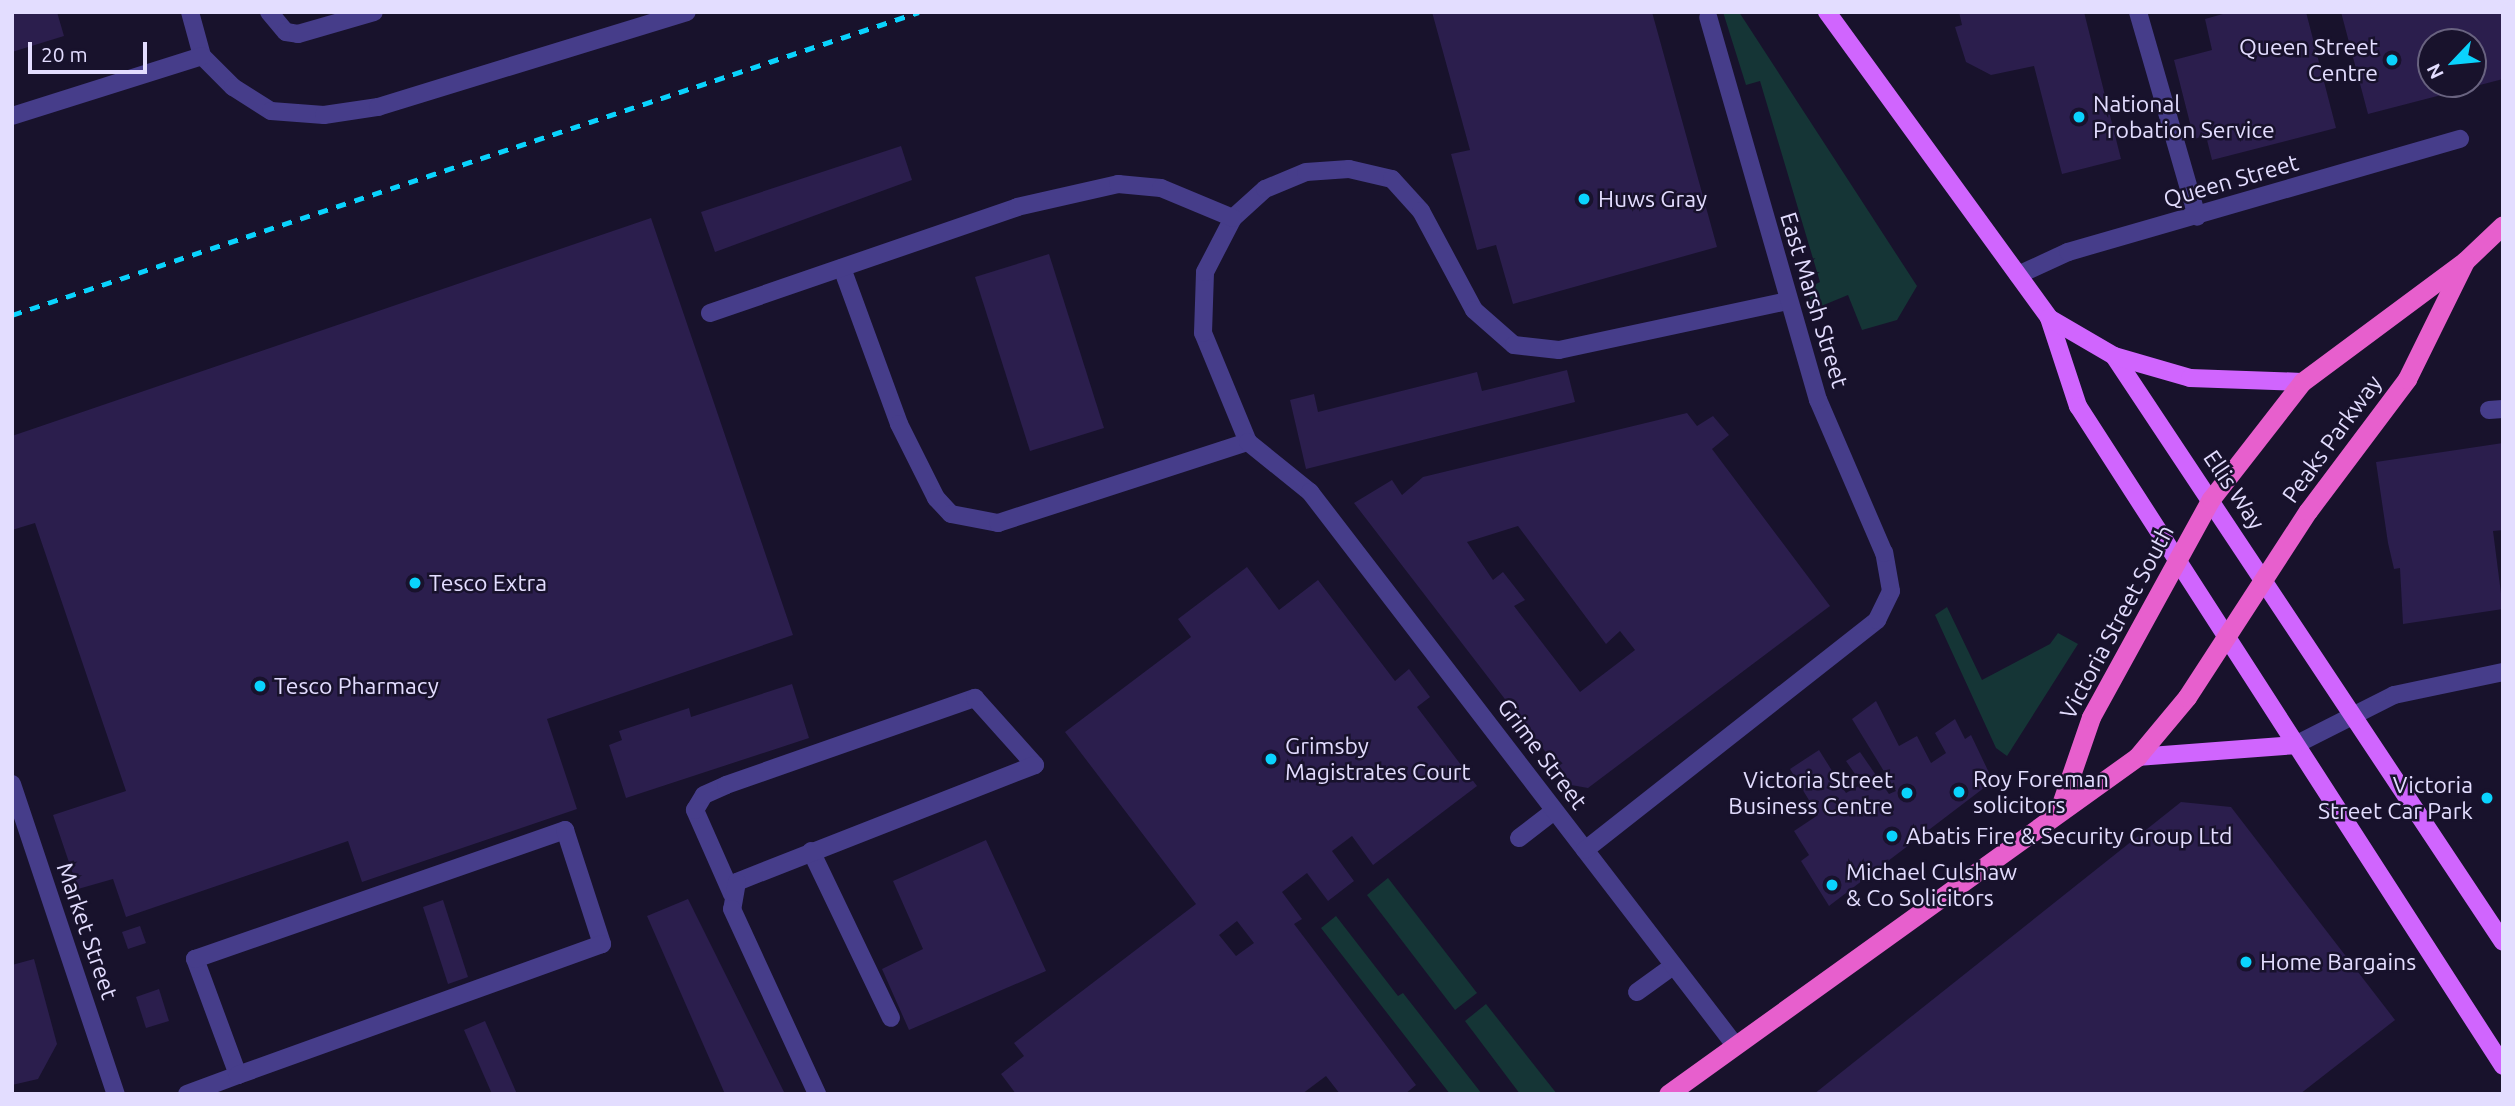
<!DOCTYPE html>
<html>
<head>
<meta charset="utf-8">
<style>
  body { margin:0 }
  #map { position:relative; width:2515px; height:1106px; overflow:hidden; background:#18122c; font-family:Ubuntu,sans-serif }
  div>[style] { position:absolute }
  .green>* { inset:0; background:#153536 }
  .building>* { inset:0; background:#2b1e4d }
  .service>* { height:18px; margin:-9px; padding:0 9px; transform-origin:9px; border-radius:9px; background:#463d8a }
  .minor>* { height:18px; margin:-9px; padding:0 9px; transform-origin:9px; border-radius:9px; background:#463d8a }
  .primary>* { height:18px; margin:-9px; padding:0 9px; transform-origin:9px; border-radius:9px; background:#d065fe }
  .trunk>* { height:19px; margin:-9.5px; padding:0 9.5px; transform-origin:9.5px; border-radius:9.5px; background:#e75fcd }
  .rail>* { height:5px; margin-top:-2.5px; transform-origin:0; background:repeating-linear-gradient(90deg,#0ad3fd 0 10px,transparent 0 19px) }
  .dots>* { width:19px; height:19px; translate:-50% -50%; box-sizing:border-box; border:4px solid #18122c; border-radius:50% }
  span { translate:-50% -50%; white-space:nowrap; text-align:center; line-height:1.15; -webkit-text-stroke:5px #18122c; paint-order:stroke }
  .poi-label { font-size:23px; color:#e3ddff }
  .right { translate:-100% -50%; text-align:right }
  .left { translate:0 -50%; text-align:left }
  .street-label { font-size:23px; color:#e3ddff }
  .frame { position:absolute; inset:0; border:14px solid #e3ddff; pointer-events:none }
  .north { position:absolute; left:2417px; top:28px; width:70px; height:70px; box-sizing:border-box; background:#18122c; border:2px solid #696380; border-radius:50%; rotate:244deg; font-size:19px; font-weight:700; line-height:28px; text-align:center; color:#e3ddff }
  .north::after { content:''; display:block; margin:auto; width:24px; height:32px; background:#0ad3fd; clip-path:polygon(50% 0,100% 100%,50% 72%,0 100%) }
  .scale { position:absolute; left:28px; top:42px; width:119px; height:32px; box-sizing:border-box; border:4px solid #e3ddff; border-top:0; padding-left:9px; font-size:21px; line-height:24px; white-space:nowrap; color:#e3ddff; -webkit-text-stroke:5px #18122c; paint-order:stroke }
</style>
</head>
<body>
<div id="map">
  <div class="green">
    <div style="clip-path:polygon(1723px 12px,1739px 12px,1917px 286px,1897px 320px,1862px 330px,1848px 295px,1814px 309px,1806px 289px,1820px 282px,1760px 81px,1746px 85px)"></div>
    <div style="clip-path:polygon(1947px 607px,1982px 680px,2050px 644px,2058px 633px,2078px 644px,2007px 756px,1996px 748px,1935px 615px)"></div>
    <div style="clip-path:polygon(1388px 878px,1477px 993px,1455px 1010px,1367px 895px)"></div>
    <div style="clip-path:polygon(1336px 916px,1398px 996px,1403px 993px,1482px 1094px,1450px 1094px,1321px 928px)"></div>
    <div style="clip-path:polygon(1486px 1004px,1557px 1094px,1520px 1094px,1465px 1021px)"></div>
  </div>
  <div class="building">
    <div style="clip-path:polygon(12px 12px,57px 12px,64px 36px,12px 52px)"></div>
    <div style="clip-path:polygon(1432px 12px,1652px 12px,1717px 247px,1513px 304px,1496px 245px,1477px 250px,1451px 154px,1470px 150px)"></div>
    <div style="clip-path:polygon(1959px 12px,2084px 12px,2121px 159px,2062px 174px,2034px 66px,1991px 75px,1966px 62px,1955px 27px,1962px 25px)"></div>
    <div style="clip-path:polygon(2230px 12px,2306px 12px,2336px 128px,2212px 160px,2206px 136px,2194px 139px,2174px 60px,2212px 50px,2205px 19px)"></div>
    <div style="clip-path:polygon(evenodd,2341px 12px,2503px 12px,2503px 79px,2368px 114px,2341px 12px,2431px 42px,2473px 42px,2473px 84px,2431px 84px,2431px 42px)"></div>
    <div style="clip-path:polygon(901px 146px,912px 180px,715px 252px,701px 212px)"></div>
    <div style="clip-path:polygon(651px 218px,793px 635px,547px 719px,577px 809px,362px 882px,348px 841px,126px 917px,113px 879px,78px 889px,53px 815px,126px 791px,35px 523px,12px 530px,12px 436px)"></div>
    <div style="clip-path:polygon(1049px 254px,1104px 428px,1030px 451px,975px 277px)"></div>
    <div style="clip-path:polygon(1567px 370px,1575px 402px,1306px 469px,1290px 400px,1314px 394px,1318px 412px,1477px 372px,1482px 391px)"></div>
    <div style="clip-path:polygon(evenodd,1687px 413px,1697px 426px,1713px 416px,1729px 435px,1712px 449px,1830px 606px,1588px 788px,1571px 785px,1354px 503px,1392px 480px,1402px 495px,1423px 477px,1687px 413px,1518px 526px,1606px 644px,1620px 631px,1635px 650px,1580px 692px,1514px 606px,1525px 600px,1503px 572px,1493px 580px,1467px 542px,1518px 526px)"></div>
    <div style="clip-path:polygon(2503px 443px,2503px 530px,2493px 531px,2503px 609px,2403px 624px,2400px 568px,2394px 569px,2388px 543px,2376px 462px)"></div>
    <div style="clip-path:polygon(evenodd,1247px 567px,1279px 610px,1318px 580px,1395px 681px,1409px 669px,1430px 697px,1417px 707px,1477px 786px,1373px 865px,1352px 836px,1332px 851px,1354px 881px,1328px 901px,1307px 873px,1282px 892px,1302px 919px,1294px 924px,1416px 1085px,1405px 1094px,1340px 1094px,1326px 1076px,1302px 1094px,1016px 1094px,1001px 1074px,1024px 1056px,1014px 1043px,1196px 904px,1065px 732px,1191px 637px,1178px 619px,1247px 567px,1237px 921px,1254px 943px,1236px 956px,1219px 935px,1237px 921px)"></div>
    <div style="clip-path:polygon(792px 684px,809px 738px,626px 798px,609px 745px,622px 740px,619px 731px,689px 708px,691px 717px)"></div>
    <div style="clip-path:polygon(1876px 701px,1899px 746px,1917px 736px,1931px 763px,1946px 753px,1935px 733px,1955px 719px,1965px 739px,1971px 735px,1993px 781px,1829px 906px,1801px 861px,1809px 855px,1794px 831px,1818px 815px,1790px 769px,1819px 750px,1846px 793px,1862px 784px,1846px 761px,1860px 752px,1889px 794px,1896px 791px,1852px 719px)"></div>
    <div style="clip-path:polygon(2181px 802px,2231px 807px,2395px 1020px,2300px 1094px,1814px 1094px)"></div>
    <div style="clip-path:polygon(986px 840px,1046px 971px,909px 1030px,882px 969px,923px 949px,893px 881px)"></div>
    <div style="clip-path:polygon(688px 899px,785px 1094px,725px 1094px,647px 916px)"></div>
    <div style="clip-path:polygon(443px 900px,468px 977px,448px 984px,423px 907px)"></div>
    <div style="clip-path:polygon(140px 926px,146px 943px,128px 949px,122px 932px)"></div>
    <div style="clip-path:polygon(34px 959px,57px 1044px,38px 1079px,12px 1085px,12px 965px)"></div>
    <div style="clip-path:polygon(159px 989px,169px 1021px,146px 1028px,136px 997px)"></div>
    <div style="clip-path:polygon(485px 1021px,517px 1094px,492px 1094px,464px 1030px)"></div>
  </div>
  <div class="service">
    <div style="left:190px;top:12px;width:46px;rotate:74.7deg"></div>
    <div style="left:202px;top:56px;width:44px;rotate:45deg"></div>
    <div style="left:233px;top:87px;width:45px;rotate:32.3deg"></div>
    <div style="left:271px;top:111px;width:53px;rotate:4.3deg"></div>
    <div style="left:324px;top:115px;width:55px;rotate:-8.4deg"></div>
    <div style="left:378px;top:107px;width:323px;rotate:-17.1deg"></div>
    <div style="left:269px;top:12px;width:26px;rotate:50deg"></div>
    <div style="left:286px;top:32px;width:12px;rotate:9deg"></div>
    <div style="left:298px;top:34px;width:79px;rotate:-16.1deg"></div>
    <div style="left:2138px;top:12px;width:213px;rotate:73.9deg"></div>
    <div style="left:12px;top:116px;width:199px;rotate:-17.5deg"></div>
    <div style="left:842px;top:268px;width:166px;rotate:69.9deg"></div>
    <div style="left:899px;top:424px;width:83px;rotate:63.4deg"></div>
    <div style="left:936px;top:498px;width:22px;rotate:47deg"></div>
    <div style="left:951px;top:514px;width:48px;rotate:10.8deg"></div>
    <div style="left:998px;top:523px;width:263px;rotate:-18deg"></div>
    <div style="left:1248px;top:442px;width:118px;rotate:-112.4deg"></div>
    <div style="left:1203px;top:333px;width:61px;rotate:-88.1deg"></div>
    <div style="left:1205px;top:272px;width:61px;rotate:-62.6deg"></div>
    <div style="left:1233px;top:218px;width:43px;rotate:-42.2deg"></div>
    <div style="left:1265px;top:189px;width:44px;rotate:-22.5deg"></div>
    <div style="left:1306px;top:172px;width:43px;rotate:-4deg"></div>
    <div style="left:1349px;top:169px;width:44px;rotate:13.1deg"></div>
    <div style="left:1392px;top:179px;width:43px;rotate:47.8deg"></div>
    <div style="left:1421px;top:211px;width:112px;rotate:61.8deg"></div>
    <div style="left:1474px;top:310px;width:53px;rotate:41.2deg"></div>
    <div style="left:1514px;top:345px;width:45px;rotate:6.3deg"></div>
    <div style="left:1559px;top:350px;width:234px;rotate:-12.1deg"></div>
    <div style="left:2018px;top:275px;width:55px;rotate:-24.7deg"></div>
    <div style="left:2068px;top:252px;width:408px;rotate:-16.1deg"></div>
    <div style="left:710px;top:313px;width:325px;rotate:-19deg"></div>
    <div style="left:1017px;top:207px;width:104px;rotate:-12.8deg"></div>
    <div style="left:1118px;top:184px;width:43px;rotate:5.3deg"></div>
    <div style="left:1161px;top:188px;width:78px;rotate:22.6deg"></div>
    <div style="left:2489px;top:410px;width:14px;rotate:-4deg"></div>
    <div style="left:1248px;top:442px;width:80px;rotate:38.9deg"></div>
    <div style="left:1519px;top:838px;width:44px;rotate:-37.6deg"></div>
    <div style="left:811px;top:851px;width:185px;rotate:64.4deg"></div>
    <div style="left:732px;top:894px;width:92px;rotate:-113.8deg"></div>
    <div style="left:695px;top:810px;width:17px;rotate:-59deg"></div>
    <div style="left:704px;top:795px;width:24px;rotate:-24deg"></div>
    <div style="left:726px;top:785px;width:264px;rotate:-19.3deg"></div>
    <div style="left:975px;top:698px;width:90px;rotate:48.2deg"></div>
    <div style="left:1035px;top:765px;width:320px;rotate:158.6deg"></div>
    <div style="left:737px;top:882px;width:27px;rotate:100deg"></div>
    <div style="left:732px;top:909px;width:204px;rotate:65.3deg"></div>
    <div style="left:1637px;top:992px;width:44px;rotate:-35.8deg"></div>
    <div style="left:187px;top:1094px;width:54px;rotate:-20.4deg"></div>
    <div style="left:238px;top:1075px;width:124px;rotate:-110.3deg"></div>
    <div style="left:195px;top:959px;width:392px;rotate:-19.2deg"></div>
    <div style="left:565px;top:830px;width:120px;rotate:72deg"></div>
    <div style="left:602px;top:944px;width:387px;rotate:160.2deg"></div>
  </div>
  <div class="minor">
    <div style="left:1310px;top:492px;width:697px;rotate:52.46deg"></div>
    <div style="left:2295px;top:745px;width:111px;rotate:-26.8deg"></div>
    <div style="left:2394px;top:695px;width:111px;rotate:-11.9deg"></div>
    <div style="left:12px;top:784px;width:327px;rotate:71.5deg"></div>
    <div style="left:1585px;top:850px;width:372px;rotate:-38.2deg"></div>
    <div style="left:1877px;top:620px;width:32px;rotate:-64deg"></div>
    <div style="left:1891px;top:591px;width:39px;rotate:-100deg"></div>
    <div style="left:1884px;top:553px;width:167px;rotate:-113.3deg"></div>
    <div style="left:1818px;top:400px;width:398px;rotate:-106deg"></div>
  </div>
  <div class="primary">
    <div style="left:1827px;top:12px;width:378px;rotate:54deg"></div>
    <div style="left:2049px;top:318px;width:93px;rotate:71.8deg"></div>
    <div style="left:2078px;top:406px;width:785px;rotate:57.22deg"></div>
    <div style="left:2049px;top:318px;width:75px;rotate:30.3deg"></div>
    <div style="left:2114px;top:356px;width:703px;rotate:56.42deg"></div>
    <div style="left:2114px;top:356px;width:79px;rotate:16.1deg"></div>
    <div style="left:2190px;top:378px;width:112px;rotate:2deg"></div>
    <div style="left:2137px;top:757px;width:158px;rotate:-4.3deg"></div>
  </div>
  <div class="trunk">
    <div style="left:2059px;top:810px;width:98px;rotate:-71deg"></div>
    <div style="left:2091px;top:717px;width:249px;rotate:-61.2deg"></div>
    <div style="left:2211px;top:499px;width:148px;rotate:-52.1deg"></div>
    <div style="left:2302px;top:382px;width:203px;rotate:-36.6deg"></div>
    <div style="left:2465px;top:261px;width:52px;rotate:-43.5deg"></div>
    <div style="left:1668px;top:1094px;width:578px;rotate:-35.7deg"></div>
    <div style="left:2137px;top:757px;width:78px;rotate:-50.2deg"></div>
    <div style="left:2187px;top:697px;width:222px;rotate:-57deg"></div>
    <div style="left:2308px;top:511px;width:165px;rotate:-53.1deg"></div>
    <div style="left:2407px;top:379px;width:131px;rotate:-63.8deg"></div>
  </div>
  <div class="rail">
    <div style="left:12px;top:315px;width:956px;rotate:-18.47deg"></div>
  </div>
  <div class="dots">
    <div style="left:2392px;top:60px;background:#0ad3fd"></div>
    <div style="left:2079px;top:117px;background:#0ad3fd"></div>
    <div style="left:1584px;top:199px;background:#0ad3fd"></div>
    <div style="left:415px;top:583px;background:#0ad3fd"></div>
    <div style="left:260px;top:686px;background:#0ad3fd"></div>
    <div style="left:1271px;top:759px;background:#0ad3fd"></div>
    <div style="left:1959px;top:792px;background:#0ad3fd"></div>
    <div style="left:1907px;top:793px;background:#0ad3fd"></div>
    <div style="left:2487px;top:798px;background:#0ad3fd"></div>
    <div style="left:1892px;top:836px;background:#0ad3fd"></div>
    <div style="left:1832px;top:885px;background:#0ad3fd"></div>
    <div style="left:2246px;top:962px;background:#0ad3fd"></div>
  </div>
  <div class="poi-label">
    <span class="right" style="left:2378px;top:60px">Queen Street<br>Centre</span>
    <span class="left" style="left:2093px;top:117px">National<br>Probation Service</span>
    <span class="left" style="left:1598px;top:199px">Huws Gray</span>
    <span class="left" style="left:429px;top:583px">Tesco Extra</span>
    <span class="left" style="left:274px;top:686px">Tesco Pharmacy</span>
    <span class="left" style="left:1285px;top:759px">Grimsby<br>Magistrates Court</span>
    <span class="left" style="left:1973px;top:792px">Roy Foreman<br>solicitors</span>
    <span class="right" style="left:1893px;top:793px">Victoria Street<br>Business Centre</span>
    <span class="right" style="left:2473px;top:798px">Victoria<br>Street Car Park</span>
    <span class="left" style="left:1906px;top:836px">Abatis Fire &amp; Security Group Ltd</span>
    <span class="left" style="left:1846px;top:885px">Michael Culshaw<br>&amp; Co Solicitors</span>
    <span class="left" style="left:2260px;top:962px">Home Bargains</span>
  </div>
  <div class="street-label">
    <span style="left:2231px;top:181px;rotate:-16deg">Queen Street</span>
    <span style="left:1814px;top:300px;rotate:73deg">East Marsh Street</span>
    <span style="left:2332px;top:439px;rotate:-54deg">Peaks Parkway</span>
    <span style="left:2234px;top:490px;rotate:56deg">Ellis Way</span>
    <span style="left:2117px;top:622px;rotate:-62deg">Victoria Street South</span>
    <span style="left:1542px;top:754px;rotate:53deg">Grime Street</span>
    <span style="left:87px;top:931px;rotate:71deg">Market Street</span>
  </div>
  <div class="frame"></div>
  <div class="north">N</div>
  <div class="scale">20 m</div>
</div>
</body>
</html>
